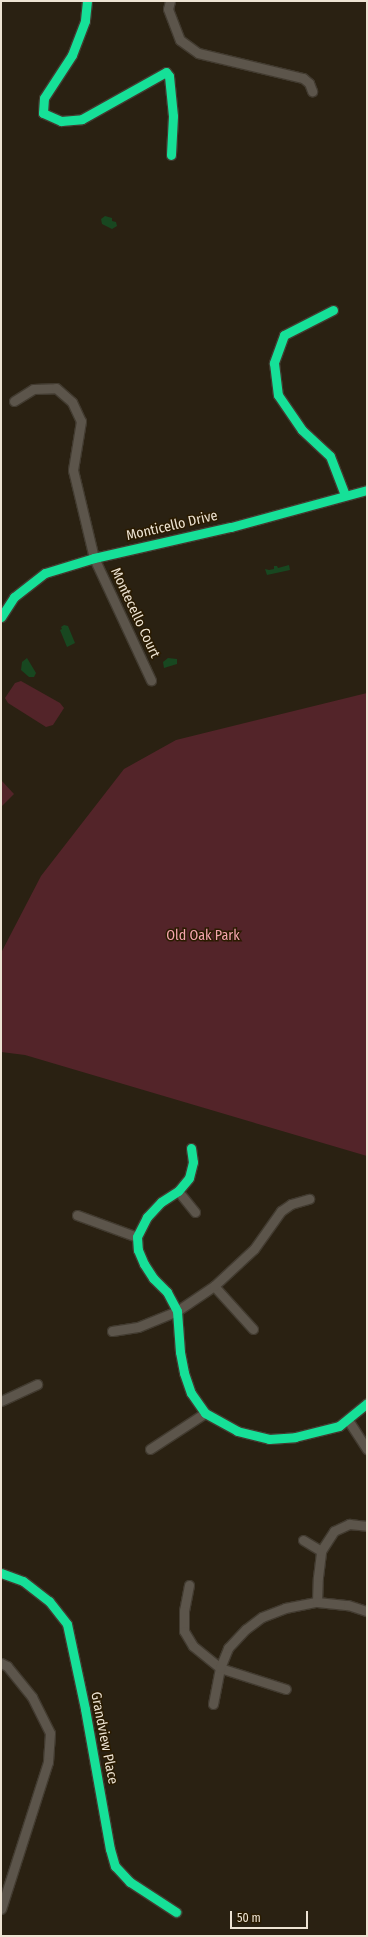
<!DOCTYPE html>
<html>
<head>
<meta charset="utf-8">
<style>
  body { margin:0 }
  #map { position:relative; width:368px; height:1937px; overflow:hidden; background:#2a2112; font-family:"Fira Sans Condensed",sans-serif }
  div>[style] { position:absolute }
  .green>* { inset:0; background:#532429 }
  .water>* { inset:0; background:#184720 }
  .roads { filter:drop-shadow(1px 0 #423b30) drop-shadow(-1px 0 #423b30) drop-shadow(0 1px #423b30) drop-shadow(0 -1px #423b30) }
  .street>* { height:9px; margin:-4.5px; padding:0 4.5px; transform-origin:4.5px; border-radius:4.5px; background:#5c554b }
  .fast>* { height:9px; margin:-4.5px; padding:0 4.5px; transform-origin:4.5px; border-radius:4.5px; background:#16e098 }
  span { translate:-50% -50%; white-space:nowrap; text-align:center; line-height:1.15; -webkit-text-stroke:3px #2a1b00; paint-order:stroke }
  .street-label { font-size:14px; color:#ede3d3 }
  .park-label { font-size:14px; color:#f5a5ad }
  .frame { position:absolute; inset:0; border:2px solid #ede3d3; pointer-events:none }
  .scale { position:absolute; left:230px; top:1911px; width:78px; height:18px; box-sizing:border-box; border:2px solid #ede3d3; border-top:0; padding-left:5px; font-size:12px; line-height:14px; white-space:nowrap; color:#ede3d3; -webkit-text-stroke:3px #2a1b00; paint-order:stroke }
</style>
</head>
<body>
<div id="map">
  <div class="green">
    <div style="clip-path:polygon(21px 681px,60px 703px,64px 708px,53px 725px,46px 727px,8px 703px,5px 698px,15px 683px)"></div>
    <div style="clip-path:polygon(367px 693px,367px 1156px,25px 1055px,1px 1052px,1px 953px,41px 876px,124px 769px,176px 740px)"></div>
    <div style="clip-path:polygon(1px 780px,14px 794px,1px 807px)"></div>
  </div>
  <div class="water">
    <div style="clip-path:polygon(105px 216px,112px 218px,112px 221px,116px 222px,117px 226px,112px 229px,102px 224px,101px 219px)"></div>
    <div style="clip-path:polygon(289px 565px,290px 570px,267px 575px,265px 569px,269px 570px,274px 569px,274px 566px,277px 566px,278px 568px)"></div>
    <div style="clip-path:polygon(64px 625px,68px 626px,75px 643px,67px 647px,60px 630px,62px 629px,61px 627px)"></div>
    <div style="clip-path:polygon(27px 658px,36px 673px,34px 677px,29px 677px,21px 670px,22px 662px)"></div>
    <div style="clip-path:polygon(168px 658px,177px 659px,177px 664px,164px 668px,163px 662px)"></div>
  </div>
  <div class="roads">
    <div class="street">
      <div style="left:170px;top:1px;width:8px;rotate:104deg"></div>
      <div style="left:168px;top:9px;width:33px;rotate:69deg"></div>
      <div style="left:180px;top:40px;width:22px;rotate:36deg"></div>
      <div style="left:198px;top:53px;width:108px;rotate:13.4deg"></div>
      <div style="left:303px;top:78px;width:8px;rotate:40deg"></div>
      <div style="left:309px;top:83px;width:9px;rotate:69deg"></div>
      <div style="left:14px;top:401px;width:22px;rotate:-32deg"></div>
      <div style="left:33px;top:389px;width:23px;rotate:-2deg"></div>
      <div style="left:56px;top:388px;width:21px;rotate:41deg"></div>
      <div style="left:72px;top:402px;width:21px;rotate:65deg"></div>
      <div style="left:81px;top:421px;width:50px;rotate:99.3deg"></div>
      <div style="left:73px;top:470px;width:90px;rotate:76.6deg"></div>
      <div style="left:94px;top:558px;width:135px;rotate:65deg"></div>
      <div style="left:178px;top:1191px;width:27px;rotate:51deg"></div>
      <div style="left:77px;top:1215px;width:64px;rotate:20.1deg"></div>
      <div style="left:214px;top:1286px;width:58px;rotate:47.8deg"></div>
      <div style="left:112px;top:1331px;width:26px;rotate:-9deg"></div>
      <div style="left:138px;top:1327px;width:42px;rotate:-22.3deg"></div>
      <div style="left:177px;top:1311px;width:45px;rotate:-34deg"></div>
      <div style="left:214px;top:1286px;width:54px;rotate:-42.8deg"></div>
      <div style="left:254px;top:1249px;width:47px;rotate:-54.6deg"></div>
      <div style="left:281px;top:1211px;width:12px;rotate:-35deg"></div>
      <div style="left:291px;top:1204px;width:19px;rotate:-16deg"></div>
      <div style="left:1px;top:1401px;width:40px;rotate:-25deg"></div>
      <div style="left:348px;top:1420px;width:35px;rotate:57deg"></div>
      <div style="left:150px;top:1449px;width:66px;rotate:-33.2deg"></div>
      <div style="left:303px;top:1540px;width:21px;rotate:31deg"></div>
      <div style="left:189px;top:1585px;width:26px;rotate:101deg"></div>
      <div style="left:184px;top:1611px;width:20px;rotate:90deg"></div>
      <div style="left:184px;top:1631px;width:17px;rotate:59deg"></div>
      <div style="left:193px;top:1646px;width:35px;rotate:39deg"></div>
      <div style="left:220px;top:1668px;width:69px;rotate:17.7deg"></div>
      <div style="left:317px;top:1602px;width:25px;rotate:-88deg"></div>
      <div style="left:318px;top:1577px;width:26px;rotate:-83deg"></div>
      <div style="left:321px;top:1551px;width:24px;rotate:-57deg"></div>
      <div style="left:334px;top:1531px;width:17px;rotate:-25deg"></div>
      <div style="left:349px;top:1524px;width:18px;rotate:6deg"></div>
      <div style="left:1px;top:1663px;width:7px;rotate:27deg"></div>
      <div style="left:7px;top:1666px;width:40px;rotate:51deg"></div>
      <div style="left:32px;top:1697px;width:40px;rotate:63.4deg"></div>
      <div style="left:50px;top:1733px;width:29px;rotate:94deg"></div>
      <div style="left:48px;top:1762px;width:154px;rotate:107.7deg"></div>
      <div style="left:213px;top:1704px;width:37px;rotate:-79deg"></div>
      <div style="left:220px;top:1668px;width:22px;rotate:-68deg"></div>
      <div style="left:228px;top:1648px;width:26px;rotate:-47deg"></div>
      <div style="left:246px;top:1629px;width:20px;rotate:-37deg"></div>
      <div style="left:262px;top:1617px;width:25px;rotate:-21deg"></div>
      <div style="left:285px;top:1608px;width:33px;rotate:-11deg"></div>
      <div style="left:317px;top:1602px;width:31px;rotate:6deg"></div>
      <div style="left:348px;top:1605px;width:20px;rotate:18deg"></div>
    </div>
    <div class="fast">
      <div style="left:87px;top:1px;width:20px;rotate:96deg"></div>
      <div style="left:85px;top:21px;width:36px;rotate:111deg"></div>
      <div style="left:72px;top:55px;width:51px;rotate:123.1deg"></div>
      <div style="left:44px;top:98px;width:15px;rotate:94deg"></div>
      <div style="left:43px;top:113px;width:20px;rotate:24deg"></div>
      <div style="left:61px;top:121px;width:21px;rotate:-5deg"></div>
      <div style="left:82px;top:119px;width:96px;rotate:-29.2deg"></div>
      <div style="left:166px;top:72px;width:5px;rotate:53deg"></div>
      <div style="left:169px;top:76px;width:40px;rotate:84.3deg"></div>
      <div style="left:173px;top:116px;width:39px;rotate:93deg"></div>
      <div style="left:333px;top:310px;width:55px;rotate:153deg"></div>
      <div style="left:284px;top:335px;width:30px;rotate:110deg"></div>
      <div style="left:274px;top:363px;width:32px;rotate:83deg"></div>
      <div style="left:278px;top:395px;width:42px;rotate:55.6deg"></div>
      <div style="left:302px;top:430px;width:38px;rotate:43deg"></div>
      <div style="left:330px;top:456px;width:42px;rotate:69deg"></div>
      <div style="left:1px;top:617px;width:24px;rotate:-57deg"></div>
      <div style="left:14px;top:597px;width:39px;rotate:-38deg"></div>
      <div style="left:45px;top:573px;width:51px;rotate:-17deg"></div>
      <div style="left:94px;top:558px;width:140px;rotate:-12.8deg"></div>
      <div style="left:231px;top:527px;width:141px;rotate:-15.2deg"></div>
      <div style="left:191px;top:1148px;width:14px;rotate:82deg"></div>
      <div style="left:193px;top:1162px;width:16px;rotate:104deg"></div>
      <div style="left:189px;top:1178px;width:17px;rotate:130deg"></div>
      <div style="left:178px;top:1191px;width:20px;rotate:147deg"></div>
      <div style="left:161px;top:1202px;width:21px;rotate:133deg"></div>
      <div style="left:147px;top:1217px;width:22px;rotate:117deg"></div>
      <div style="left:137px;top:1237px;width:13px;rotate:86deg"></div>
      <div style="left:138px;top:1250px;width:15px;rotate:67deg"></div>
      <div style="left:144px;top:1264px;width:17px;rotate:57deg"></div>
      <div style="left:153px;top:1278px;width:20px;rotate:45deg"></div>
      <div style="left:167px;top:1292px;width:21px;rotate:62deg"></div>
      <div style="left:177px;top:1311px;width:41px;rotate:85.8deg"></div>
      <div style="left:180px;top:1352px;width:21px;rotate:79deg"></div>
      <div style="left:184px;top:1373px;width:21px;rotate:71deg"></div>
      <div style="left:191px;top:1393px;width:24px;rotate:55deg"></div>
      <div style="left:205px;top:1413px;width:37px;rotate:29deg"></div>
      <div style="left:237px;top:1431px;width:33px;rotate:14deg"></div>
      <div style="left:269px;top:1439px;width:26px;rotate:-4deg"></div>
      <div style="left:295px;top:1437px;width:45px;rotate:-14deg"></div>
      <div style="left:339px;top:1426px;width:36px;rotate:-39deg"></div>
      <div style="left:1px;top:1573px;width:23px;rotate:20deg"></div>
      <div style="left:23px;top:1581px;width:33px;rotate:38deg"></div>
      <div style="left:49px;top:1601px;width:29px;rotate:52deg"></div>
      <div style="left:67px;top:1624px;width:87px;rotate:78deg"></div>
      <div style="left:85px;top:1709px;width:142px;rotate:79.9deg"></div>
      <div style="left:110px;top:1849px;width:18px;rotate:74deg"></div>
      <div style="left:115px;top:1866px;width:22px;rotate:47deg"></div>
      <div style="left:130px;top:1882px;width:55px;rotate:33.1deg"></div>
    </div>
  </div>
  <div class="street-label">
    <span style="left:172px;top:526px;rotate:-13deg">Monticello Drive</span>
    <span style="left:135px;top:613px;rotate:65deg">Montecello Court</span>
    <span style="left:104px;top:1738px;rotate:79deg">Grandview Place</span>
  </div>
  <div class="park-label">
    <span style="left:203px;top:936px">Old Oak Park</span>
  </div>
  <div class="frame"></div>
  <div class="scale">50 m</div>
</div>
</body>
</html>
